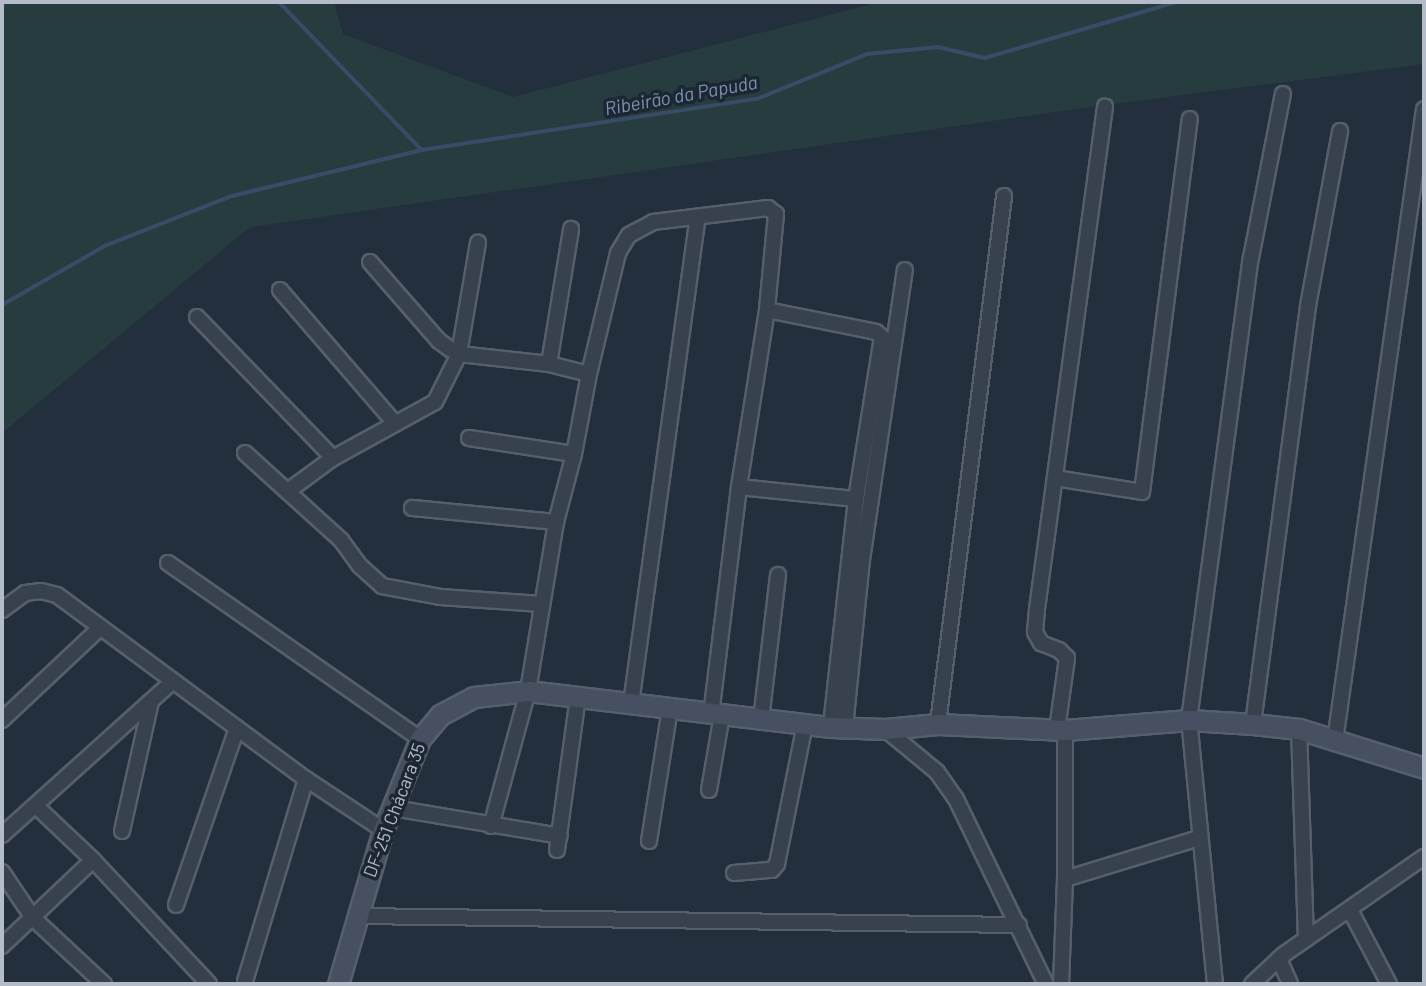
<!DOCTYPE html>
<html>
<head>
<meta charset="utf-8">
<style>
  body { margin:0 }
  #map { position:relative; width:1426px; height:986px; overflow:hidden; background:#242f3e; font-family:Barlow,sans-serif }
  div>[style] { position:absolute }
  .green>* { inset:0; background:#263c3f }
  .stream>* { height:3.5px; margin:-1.75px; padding:0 1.75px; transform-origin:1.75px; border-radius:1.75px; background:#394c67 }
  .roads { filter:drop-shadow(2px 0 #565f6c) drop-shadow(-2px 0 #565f6c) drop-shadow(0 2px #565f6c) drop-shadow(0 -2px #565f6c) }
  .street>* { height:14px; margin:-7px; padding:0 7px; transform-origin:7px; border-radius:7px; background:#38414e }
  .secondary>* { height:19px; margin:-9.5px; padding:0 9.5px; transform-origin:9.5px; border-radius:9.5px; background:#465061 }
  span { translate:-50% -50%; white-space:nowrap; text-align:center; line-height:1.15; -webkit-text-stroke:7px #1d2633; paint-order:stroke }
  .street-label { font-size:18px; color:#b4bcc9 }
  .water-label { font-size:19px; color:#7c92b1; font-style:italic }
  .frame { position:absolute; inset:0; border:4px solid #b4bcc9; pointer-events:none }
</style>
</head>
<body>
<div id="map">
  <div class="green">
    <div style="clip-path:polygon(2px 2px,334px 2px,343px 34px,513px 97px,880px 2px,1424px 2px,1424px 64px,1090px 107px,250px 227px,2px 433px)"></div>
  </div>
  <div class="stream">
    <div style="left:279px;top:2px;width:206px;rotate:46deg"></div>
    <div style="left:2px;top:305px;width:119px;rotate:-29.8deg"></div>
    <div style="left:105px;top:246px;width:136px;rotate:-21.5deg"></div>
    <div style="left:232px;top:196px;width:195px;rotate:-13.6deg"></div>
    <div style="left:422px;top:150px;width:339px;rotate:-8.7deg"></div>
    <div style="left:757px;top:99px;width:119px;rotate:-22.2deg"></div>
    <div style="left:867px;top:54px;width:71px;rotate:-5.6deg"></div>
    <div style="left:938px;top:47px;width:48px;rotate:13.2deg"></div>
    <div style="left:985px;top:58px;width:200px;rotate:-16.3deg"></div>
  </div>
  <div class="roads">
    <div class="street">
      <div style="left:370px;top:262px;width:105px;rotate:48.9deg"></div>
      <div style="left:439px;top:341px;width:14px;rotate:36deg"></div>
      <div style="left:450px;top:349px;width:10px;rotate:29deg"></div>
      <div style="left:459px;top:354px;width:91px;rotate:6.3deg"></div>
      <div style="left:549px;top:364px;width:41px;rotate:14deg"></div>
      <div style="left:280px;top:290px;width:176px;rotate:49.2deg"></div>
      <div style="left:767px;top:310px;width:111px;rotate:11.4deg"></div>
      <div style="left:876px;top:332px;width:8px;rotate:40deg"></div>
      <div style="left:882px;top:337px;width:164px;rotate:99.1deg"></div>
      <div style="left:856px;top:499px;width:229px;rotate:96.3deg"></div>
      <div style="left:197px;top:317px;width:196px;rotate:46deg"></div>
      <div style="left:549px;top:364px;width:137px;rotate:-80.7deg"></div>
      <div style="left:469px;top:438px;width:106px;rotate:8.7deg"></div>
      <div style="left:245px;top:453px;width:130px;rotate:42.2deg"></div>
      <div style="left:341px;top:540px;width:32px;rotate:54deg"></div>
      <div style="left:360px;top:566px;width:30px;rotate:42deg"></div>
      <div style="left:382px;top:586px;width:59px;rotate:10.7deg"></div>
      <div style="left:440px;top:597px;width:102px;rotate:3.9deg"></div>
      <div style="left:1055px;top:478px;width:88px;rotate:9.1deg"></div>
      <div style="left:1142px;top:492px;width:376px;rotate:-82.7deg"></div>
      <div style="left:739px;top:487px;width:118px;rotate:5.9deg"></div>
      <div style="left:288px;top:491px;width:56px;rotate:-36.3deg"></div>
      <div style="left:333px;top:458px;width:116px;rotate:-28.8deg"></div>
      <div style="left:435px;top:402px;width:54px;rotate:-63.4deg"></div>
      <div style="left:459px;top:354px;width:113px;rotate:-80.3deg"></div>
      <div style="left:412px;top:508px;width:145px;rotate:5.6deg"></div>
      <div style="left:168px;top:563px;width:307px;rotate:34.9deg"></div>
      <div style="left:2px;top:610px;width:29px;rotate:-36deg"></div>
      <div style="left:25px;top:593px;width:16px;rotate:-7deg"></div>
      <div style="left:41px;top:591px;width:16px;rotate:14deg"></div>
      <div style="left:57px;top:595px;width:310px;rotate:36.5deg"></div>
      <div style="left:306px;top:779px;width:92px;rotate:33.5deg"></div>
      <div style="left:631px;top:704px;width:491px;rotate:-82.2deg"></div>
      <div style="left:2px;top:720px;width:134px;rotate:-43.2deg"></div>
      <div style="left:761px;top:720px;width:146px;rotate:-83.3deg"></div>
      <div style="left:938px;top:724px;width:532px;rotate:-82.87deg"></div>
      <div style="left:1253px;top:724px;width:422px;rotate:-82.5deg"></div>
      <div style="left:1308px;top:306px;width:178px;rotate:-79.6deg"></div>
      <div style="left:845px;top:727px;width:168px;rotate:-84.2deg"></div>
      <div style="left:862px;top:560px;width:293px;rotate:-81.6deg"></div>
      <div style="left:885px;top:729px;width:67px;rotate:39.6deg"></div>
      <div style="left:937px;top:772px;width:33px;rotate:55deg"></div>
      <div style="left:956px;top:799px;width:206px;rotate:64.1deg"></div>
      <div style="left:1299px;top:729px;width:210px;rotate:88.1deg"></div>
      <div style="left:1057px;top:730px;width:73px;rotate:-82.1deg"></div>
      <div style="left:1067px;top:658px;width:11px;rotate:-135deg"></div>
      <div style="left:1059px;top:650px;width:19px;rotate:-159deg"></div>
      <div style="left:1041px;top:643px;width:13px;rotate:-119deg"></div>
      <div style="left:1035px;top:632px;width:23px;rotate:-85deg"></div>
      <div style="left:1037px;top:609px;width:507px;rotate:-82.29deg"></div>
      <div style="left:1335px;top:741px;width:638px;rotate:-81.98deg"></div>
      <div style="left:709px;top:790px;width:76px;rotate:-80.2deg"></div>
      <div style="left:37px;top:807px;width:77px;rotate:43.4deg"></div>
      <div style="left:93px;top:860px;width:170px;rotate:46.9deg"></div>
      <div style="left:393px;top:808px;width:169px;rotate:9.5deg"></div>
      <div style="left:491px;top:826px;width:140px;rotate:-74.7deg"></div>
      <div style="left:528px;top:691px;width:171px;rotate:-80.6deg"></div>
      <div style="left:556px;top:522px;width:70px;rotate:-75.2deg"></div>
      <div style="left:574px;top:454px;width:81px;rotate:-79.4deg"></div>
      <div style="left:589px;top:374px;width:124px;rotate:-76.5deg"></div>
      <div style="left:618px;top:253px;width:21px;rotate:-59deg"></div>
      <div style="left:629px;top:235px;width:27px;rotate:-28deg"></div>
      <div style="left:653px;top:222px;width:116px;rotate:-6.9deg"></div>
      <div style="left:768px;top:208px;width:10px;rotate:37deg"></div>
      <div style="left:776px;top:214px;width:96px;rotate:95.4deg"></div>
      <div style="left:767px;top:310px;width:179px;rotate:99deg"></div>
      <div style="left:739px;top:487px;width:229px;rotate:97deg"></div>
      <div style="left:122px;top:831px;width:133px;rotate:-77.4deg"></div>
      <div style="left:2px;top:835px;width:230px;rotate:-42deg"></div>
      <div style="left:649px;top:841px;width:135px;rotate:-81deg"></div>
      <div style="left:557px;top:850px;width:154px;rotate:-82.2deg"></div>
      <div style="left:2px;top:872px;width:55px;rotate:56deg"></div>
      <div style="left:33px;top:918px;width:97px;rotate:42.9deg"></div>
      <div style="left:734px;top:873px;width:38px;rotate:-5deg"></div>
      <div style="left:772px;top:870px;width:8px;rotate:-50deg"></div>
      <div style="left:777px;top:864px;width:143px;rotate:-78.7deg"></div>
      <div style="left:1065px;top:879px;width:140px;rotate:-17deg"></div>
      <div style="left:176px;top:905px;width:187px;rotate:-71deg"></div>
      <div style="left:1350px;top:910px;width:84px;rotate:62.2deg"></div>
      <div style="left:356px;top:916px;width:663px;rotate:0.78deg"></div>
      <div style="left:2px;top:946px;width:125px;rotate:-43.4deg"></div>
      <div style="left:1279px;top:959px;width:27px;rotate:66deg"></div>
      <div style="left:245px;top:981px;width:211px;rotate:-73.2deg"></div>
      <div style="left:1061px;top:984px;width:105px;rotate:-87.8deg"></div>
      <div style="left:1065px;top:879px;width:149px;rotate:-90deg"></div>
      <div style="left:1215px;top:984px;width:265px;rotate:-95.6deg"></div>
      <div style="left:1189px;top:720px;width:466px;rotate:-82.4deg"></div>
      <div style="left:1251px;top:258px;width:167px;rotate:-79deg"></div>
      <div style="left:1252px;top:984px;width:42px;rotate:-43.1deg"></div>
      <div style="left:1283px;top:955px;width:172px;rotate:-34.8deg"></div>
    </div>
    <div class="secondary">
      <div style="left:338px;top:984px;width:160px;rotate:-73.7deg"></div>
      <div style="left:383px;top:830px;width:98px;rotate:-67.9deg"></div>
      <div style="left:420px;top:739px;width:31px;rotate:-50deg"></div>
      <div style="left:440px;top:715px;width:38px;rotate:-28deg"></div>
      <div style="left:474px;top:697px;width:54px;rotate:-6.3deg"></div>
      <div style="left:528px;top:691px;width:305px;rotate:6.8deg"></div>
      <div style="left:831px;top:727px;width:54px;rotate:2.1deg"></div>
      <div style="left:885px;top:729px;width:53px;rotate:-5.4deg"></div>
      <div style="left:938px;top:724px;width:127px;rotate:2.7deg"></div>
      <div style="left:1065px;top:730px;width:124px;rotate:-4.6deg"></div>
      <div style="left:1189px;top:720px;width:64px;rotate:3.6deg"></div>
      <div style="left:1253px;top:724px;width:46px;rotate:6.2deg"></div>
      <div style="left:1299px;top:729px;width:131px;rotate:17.3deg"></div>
    </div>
  </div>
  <div class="street-label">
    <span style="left:394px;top:810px;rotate:-69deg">DF-251 Chácara 35</span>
  </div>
  <div class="water-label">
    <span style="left:681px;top:95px;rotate:-10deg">Ribeirão da Papuda</span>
  </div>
  <div class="frame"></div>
</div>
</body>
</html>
